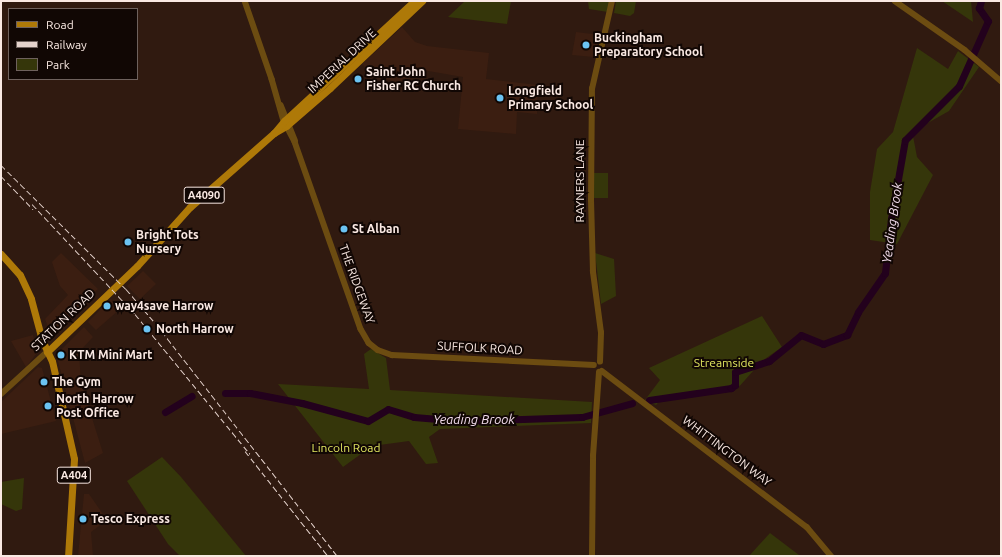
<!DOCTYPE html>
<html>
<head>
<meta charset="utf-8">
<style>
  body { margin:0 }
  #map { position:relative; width:1002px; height:557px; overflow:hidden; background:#301a10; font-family:Ubuntu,sans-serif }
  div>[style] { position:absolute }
  .built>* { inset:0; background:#3b1e11 }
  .green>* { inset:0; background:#35360a }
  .river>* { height:7px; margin:-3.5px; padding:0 3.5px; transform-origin:3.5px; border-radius:3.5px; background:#23011d }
  .tertiary>* { height:5.5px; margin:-2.75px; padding:0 2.75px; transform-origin:2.75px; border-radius:2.75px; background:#6c4c11 }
  .primary>* { height:7px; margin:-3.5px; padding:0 3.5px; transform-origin:3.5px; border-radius:3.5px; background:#ae7908 }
  .rail>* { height:1px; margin-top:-0.5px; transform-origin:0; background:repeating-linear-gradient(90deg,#e4d2cc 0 6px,transparent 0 9px) }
  .dots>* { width:11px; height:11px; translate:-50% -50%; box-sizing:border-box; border:2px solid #110704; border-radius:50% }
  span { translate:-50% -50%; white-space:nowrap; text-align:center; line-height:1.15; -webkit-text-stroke:4px #110704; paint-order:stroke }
  .shield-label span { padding:1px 3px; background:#110704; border:1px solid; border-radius:3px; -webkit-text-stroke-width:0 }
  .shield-label { font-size:11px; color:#fae9e3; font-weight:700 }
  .poi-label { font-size:12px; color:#fae9e3; font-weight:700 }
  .left { translate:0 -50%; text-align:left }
  .street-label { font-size:12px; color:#fae9e3 }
  .park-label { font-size:12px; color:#e1e660 }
  .water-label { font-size:13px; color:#f2dcec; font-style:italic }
  .frame { position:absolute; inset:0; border:2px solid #fae9e3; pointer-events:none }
  .legend { position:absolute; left:8px; top:8px; width:130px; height:72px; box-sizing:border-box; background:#110704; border:1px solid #6e615d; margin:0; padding:5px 7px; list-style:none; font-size:12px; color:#fae9e3 }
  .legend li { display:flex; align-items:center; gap:8px; height:20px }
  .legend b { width:20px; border:1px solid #6e615d }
</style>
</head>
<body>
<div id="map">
  <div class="built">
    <div style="clip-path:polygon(402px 27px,415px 42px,427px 46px,489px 53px,486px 79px,538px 85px,537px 114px,517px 112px,516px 134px,458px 129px,463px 77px,411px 68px,410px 84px,392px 82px,390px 80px,376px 78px,362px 64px)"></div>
    <div style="clip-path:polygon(576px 32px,600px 35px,594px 57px,572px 55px)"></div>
    <div style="clip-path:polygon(61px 253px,98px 289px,51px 335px,45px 319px,68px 295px,60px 286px,52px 262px)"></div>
    <div style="clip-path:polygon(143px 271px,156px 284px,140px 299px,127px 286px)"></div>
    <div style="clip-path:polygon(111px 299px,120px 309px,96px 330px,88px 322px)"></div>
    <div style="clip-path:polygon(84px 327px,93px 337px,79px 352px,81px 383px,103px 453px,85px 463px,58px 361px,62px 349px)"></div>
    <div style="clip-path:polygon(33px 335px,37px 353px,26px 367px,11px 341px)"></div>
    <div style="clip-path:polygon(38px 367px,42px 368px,56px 421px,1px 434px,1px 402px)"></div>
    <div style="clip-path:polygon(84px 494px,89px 494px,107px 520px,91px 532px,93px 556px,78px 556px)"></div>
  </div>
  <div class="green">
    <div style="clip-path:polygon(465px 1px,511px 1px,507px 24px,448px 17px)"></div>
    <div style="clip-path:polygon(588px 1px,610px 1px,608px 12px,589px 9px)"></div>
    <div style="clip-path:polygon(616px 1px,636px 1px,634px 13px,630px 16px,614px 13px)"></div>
    <div style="clip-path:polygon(942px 1px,971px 1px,973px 22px)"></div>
    <div style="clip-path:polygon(917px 48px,948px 69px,958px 51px,979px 67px,949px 111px,926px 124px,913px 136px,917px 157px,933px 175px,897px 244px,870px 240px,870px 192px,877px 149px,893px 132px)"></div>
    <div style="clip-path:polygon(593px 173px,608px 173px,608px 198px,593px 198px)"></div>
    <div style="clip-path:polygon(595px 253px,614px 259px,616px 296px,601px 304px)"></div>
    <div style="clip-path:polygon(762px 316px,782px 347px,762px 361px,737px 389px,664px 396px,656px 405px,645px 400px,660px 380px,649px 368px)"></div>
    <div style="clip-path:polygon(371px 349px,386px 358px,390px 390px,592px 402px,591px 423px,440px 429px,429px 437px,438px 463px,426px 464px,409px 441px,372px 446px,343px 467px,278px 384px,369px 389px,364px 354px)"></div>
    <div style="clip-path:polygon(162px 457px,181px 477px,246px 556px,180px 556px,168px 544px,127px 481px)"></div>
    <div style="clip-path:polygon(24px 478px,22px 509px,16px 511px,1px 504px,1px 482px)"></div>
    <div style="clip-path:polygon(770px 533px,799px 555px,800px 556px,749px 556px)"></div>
  </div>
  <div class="river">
    <div style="left:225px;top:393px;width:25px"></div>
    <div style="left:250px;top:393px;width:53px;rotate:10.9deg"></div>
    <div style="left:302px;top:403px;width:68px;rotate:15.3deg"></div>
    <div style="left:368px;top:421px;width:23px;rotate:-31deg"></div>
    <div style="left:388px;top:409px;width:27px;rotate:17deg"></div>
    <div style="left:414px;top:417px;width:48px;rotate:4.8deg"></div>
    <div style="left:462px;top:421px;width:120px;rotate:-1.9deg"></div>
    <div style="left:582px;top:417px;width:52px;rotate:-15.6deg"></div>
    <div style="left:649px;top:400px;width:83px;rotate:-8.3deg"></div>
    <div style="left:731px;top:388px;width:5px;rotate:-37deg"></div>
    <div style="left:735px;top:385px;width:13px;rotate:-90deg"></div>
    <div style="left:735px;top:372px;width:36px;rotate:-18deg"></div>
    <div style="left:769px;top:361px;width:41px;rotate:-39.1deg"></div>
    <div style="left:801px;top:335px;width:24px;rotate:22deg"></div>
    <div style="left:823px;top:344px;width:26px;rotate:-21deg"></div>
    <div style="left:847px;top:335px;width:25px;rotate:-64deg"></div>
    <div style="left:858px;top:312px;width:47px;rotate:-55.3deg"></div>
    <div style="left:885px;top:273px;width:54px;rotate:-83.7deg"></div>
    <div style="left:891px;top:219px;width:80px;rotate:-80deg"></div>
    <div style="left:905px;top:140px;width:76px;rotate:-45deg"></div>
    <div style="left:959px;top:86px;width:71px;rotate:-66deg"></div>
    <div style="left:988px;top:21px;width:16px;rotate:-125deg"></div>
    <div style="left:979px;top:8px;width:7px;rotate:-74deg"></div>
    <div style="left:165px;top:412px;width:31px;rotate:-31deg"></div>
  </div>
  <div class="tertiary">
    <div style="left:245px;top:1px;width:83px;rotate:70.9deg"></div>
    <div style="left:272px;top:79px;width:44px;rotate:74.1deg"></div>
    <div style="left:284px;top:121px;width:24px;rotate:62deg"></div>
    <div style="left:295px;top:142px;width:198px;rotate:70.6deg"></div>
    <div style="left:361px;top:329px;width:16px;rotate:60deg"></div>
    <div style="left:369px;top:343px;width:11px;rotate:38deg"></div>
    <div style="left:378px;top:350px;width:15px;rotate:20deg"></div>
    <div style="left:392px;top:355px;width:202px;rotate:2.8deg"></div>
    <div style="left:895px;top:1px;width:85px;rotate:35deg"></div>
    <div style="left:965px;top:50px;width:48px;rotate:40.7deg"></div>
    <div style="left:281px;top:105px;width:38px;rotate:68deg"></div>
    <div style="left:600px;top:362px;width:29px;rotate:-88deg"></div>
    <div style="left:601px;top:333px;width:62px;rotate:-97.5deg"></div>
    <div style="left:593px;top:272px;width:72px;rotate:-91.6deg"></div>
    <div style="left:591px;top:200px;width:111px;rotate:-89.5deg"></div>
    <div style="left:592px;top:89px;width:90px;rotate:-77.2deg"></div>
    <div style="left:602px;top:371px;width:258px;rotate:37.3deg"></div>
    <div style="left:807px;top:527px;width:38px;rotate:50deg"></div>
    <div style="left:1px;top:394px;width:62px;rotate:-42.4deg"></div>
    <div style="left:592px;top:556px;width:100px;rotate:-89.4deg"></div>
    <div style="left:593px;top:456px;width:84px;rotate:-85.9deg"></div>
  </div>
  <div class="primary">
    <div style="left:274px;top:133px;width:14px;rotate:-30deg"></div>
    <div style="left:286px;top:126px;width:58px;rotate:-40.8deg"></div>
    <div style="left:330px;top:88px;width:127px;rotate:-43.4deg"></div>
    <div style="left:1px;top:254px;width:28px;rotate:48deg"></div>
    <div style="left:20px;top:275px;width:26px;rotate:65deg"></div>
    <div style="left:31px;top:299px;width:42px;rotate:75deg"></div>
    <div style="left:42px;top:340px;width:23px;rotate:65deg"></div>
    <div style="left:52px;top:361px;width:100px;rotate:77.3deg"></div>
    <div style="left:74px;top:459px;width:97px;rotate:93.5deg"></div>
    <div style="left:47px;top:352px;width:124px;rotate:-43.7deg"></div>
    <div style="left:137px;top:266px;width:79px;rotate:-48.1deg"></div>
    <div style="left:190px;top:207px;width:112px;rotate:-41.4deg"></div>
    <div style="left:274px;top:133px;width:16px;rotate:-50deg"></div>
    <div style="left:284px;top:121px;width:177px;rotate:-42.7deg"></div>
  </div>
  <div class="rail">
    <div style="left:1px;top:165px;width:176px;rotate:44.8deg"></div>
    <div style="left:126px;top:289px;width:46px;rotate:49.4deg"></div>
    <div style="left:156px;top:324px;width:294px;rotate:52deg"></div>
    <div style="left:1px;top:176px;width:46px;rotate:45.9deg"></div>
    <div style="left:32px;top:204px;width:151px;rotate:46.9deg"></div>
    <div style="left:135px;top:314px;width:181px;rotate:50.6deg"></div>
    <div style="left:245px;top:451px;width:134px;rotate:51.7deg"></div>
  </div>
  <div class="dots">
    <div style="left:586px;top:45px;background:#6bc3f2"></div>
    <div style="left:358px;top:79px;background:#6bc3f2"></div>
    <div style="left:500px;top:98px;background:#6bc3f2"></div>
    <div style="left:344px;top:229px;background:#6bc3f2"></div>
    <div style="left:128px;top:242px;background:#6bc3f2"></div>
    <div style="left:107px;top:306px;background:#6bc3f2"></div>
    <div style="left:147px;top:329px;background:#6bc3f2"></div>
    <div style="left:61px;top:355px;background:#6bc3f2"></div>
    <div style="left:44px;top:382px;background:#6bc3f2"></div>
    <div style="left:48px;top:406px;background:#6bc3f2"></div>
    <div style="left:83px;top:519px;background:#6bc3f2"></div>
  </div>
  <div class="shield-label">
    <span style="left:204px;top:195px">A4090</span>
    <span style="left:74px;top:475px">A404</span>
  </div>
  <div class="poi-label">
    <span class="left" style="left:594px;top:45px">Buckingham<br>Preparatory School</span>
    <span class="left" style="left:366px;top:79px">Saint John<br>Fisher RC Church</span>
    <span class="left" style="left:508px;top:98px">Longfield<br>Primary School</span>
    <span class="left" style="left:352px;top:229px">St Alban</span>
    <span class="left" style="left:136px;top:242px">Bright Tots<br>Nursery</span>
    <span class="left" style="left:115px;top:306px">way4save Harrow</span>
    <span class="left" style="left:156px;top:329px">North Harrow</span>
    <span class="left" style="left:69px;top:355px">KTM Mini Mart</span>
    <span class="left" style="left:52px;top:382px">The Gym</span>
    <span class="left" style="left:56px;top:406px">North Harrow<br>Post Office</span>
    <span class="left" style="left:91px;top:519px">Tesco Express</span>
  </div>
  <div class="street-label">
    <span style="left:342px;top:61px;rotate:-43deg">IMPERIAL DRIVE</span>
    <span style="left:580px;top:181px;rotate:-90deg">RAYNERS LANE</span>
    <span style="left:357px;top:284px;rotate:70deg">THE RIDGEWAY</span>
    <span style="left:63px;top:320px;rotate:-44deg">STATION ROAD</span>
    <span style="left:480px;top:348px;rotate:3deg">SUFFOLK ROAD</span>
    <span style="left:727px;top:451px;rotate:37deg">WHITTINGTON WAY</span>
  </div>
  <div class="park-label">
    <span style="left:724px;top:363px">Streamside</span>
    <span style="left:346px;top:448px">Lincoln Road</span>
  </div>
  <div class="water-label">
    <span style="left:892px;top:223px;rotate:-82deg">Yeading Brook</span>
    <span style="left:474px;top:419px">Yeading Brook</span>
  </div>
  <div class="frame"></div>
  <ul class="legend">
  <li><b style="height:5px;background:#ae7908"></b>Road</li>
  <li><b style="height:5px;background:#e4d2cc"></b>Railway</li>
  <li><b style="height:11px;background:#35360a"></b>Park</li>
  </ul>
</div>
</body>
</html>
